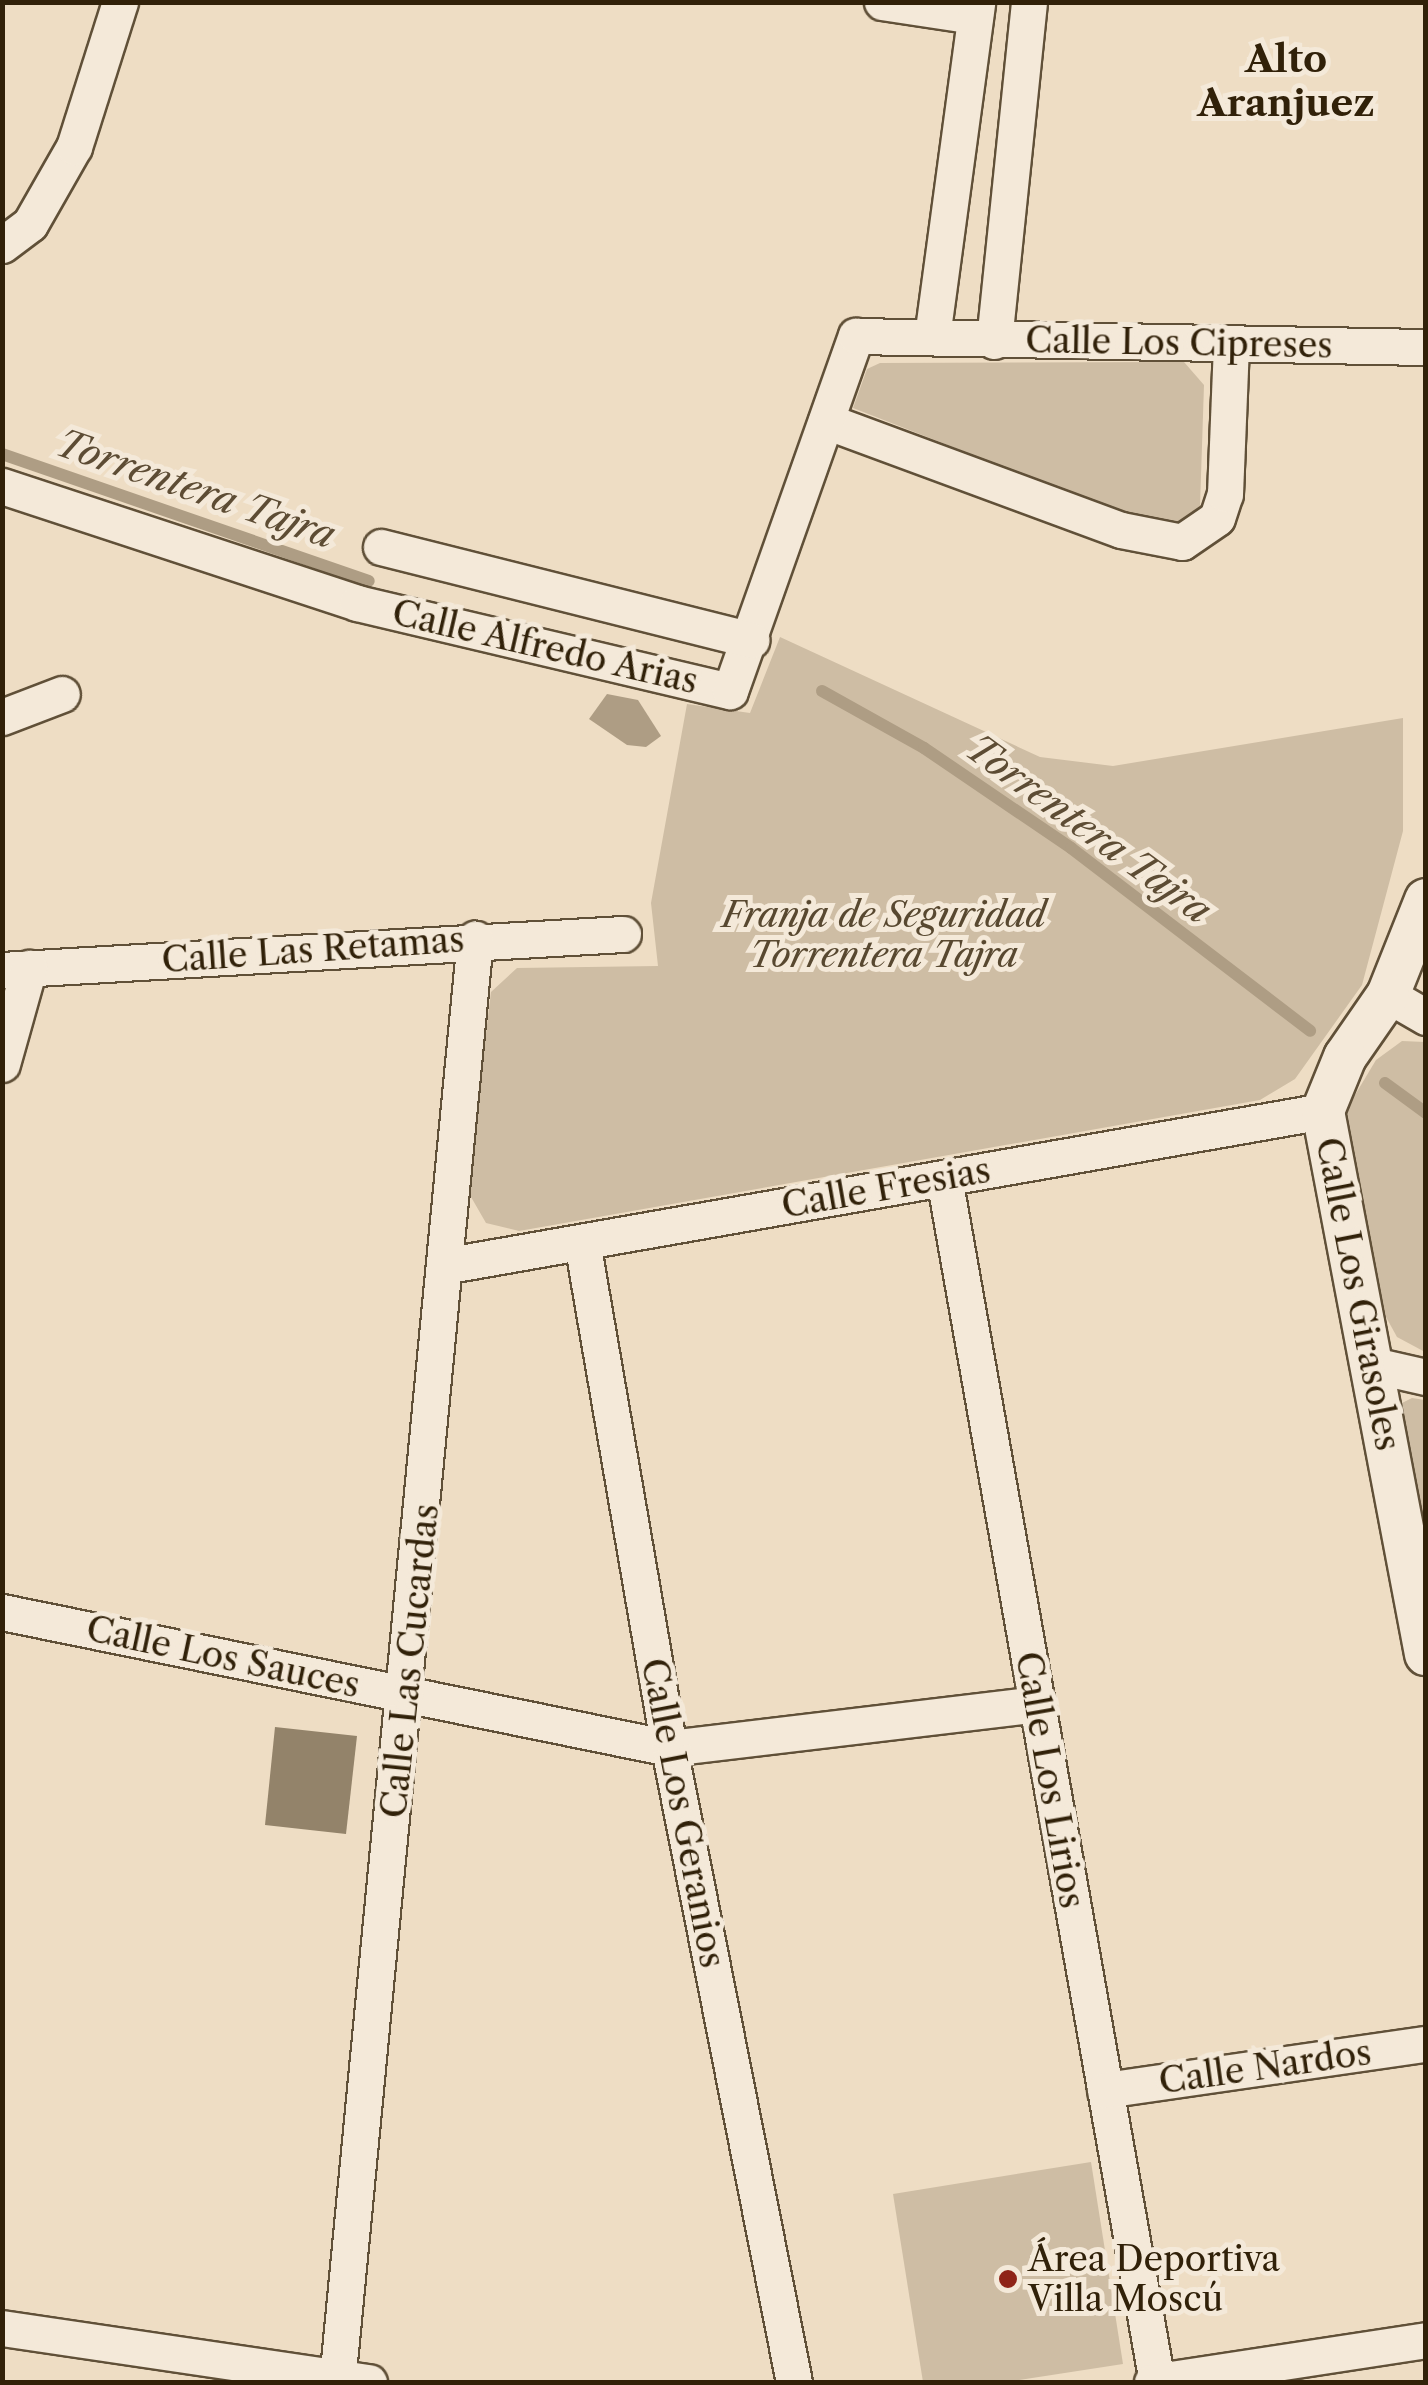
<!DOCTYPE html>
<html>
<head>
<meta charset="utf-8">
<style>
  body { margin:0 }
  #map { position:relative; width:1428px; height:2385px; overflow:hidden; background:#eeddc4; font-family:"Libre Caslon Text",serif }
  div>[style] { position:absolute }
  .green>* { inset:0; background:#cebda4 }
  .water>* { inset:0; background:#ae9d84 }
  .stream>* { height:12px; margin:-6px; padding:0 6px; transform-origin:6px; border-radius:6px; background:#ae9d84 }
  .building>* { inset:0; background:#93836a }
  .roads { filter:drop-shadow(2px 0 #605038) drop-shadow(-2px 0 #605038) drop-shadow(0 2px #605038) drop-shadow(0 -2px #605038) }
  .minor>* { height:35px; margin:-17.5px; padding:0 17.5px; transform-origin:17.5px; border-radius:17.5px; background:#f4e9d9 }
  .tertiary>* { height:42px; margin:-21px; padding:0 21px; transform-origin:21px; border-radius:21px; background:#f4e9d9 }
  .dots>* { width:28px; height:28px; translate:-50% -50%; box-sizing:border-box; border:5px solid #f4e9d9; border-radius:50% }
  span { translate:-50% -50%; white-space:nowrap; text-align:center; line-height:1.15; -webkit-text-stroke:10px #f4e9d9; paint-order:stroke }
  .street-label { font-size:35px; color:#312109 }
  .park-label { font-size:35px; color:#584830; font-style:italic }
  .poi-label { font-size:35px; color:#312109 }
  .left { translate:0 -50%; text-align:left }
  .neighbourhood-label { font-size:38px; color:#312109; font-weight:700 }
  .water-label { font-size:38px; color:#5d4c34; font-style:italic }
  .frame { position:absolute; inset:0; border:5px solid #312109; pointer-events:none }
</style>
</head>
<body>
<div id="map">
  <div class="green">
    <div style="clip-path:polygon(1184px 362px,1204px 385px,1200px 506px,1165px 530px,853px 408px,867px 369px,880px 363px)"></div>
    <div style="clip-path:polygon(780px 637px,1040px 757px,1113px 766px,1403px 718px,1403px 831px,1362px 985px,1295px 1079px,1260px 1100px,519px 1231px,486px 1223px,467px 1190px,491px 992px,517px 968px,658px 966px,651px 903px,687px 704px,750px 713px)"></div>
    <div style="clip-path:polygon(1402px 1041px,1425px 1042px,1425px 1352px,1397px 1337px,1386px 1317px,1343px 1115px,1376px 1060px)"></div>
    <div style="clip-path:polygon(1412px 1398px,1425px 1400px,1425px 1572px,1398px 1405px)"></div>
    <div style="clip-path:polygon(1091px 2162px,1123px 2364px,1006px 2382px,923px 2382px,893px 2194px)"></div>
  </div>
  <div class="water">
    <div style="clip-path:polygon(607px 694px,638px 700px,661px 736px,646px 747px,627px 745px,589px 719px)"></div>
  </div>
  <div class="stream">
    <div style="left:2px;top:454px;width:388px;rotate:19.1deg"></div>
    <div style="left:822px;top:691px;width:117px;rotate:29.2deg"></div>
    <div style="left:924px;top:748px;width:178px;rotate:34.2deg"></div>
    <div style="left:1071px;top:848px;width:301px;rotate:37.4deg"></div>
    <div style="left:1385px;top:1083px;width:51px;rotate:36.2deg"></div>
  </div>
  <div class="building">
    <div style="clip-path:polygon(275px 1727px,357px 1736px,346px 1834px,265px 1825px)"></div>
  </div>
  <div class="roads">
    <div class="minor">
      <div style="left:882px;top:2px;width:94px;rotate:8.6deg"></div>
      <div style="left:2px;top:245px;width:35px;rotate:-37deg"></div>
      <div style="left:30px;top:224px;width:89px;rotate:-60.3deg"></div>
      <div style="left:74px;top:147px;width:152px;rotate:-72.4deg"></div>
      <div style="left:932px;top:337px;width:338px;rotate:-82.3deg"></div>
      <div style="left:994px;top:341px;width:341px;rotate:-84.1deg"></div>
      <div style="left:826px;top:421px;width:314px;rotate:20.3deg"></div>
      <div style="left:1121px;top:530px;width:62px;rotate:11.1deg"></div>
      <div style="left:1182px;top:542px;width:42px;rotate:-34.4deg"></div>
      <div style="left:1217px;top:518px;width:25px;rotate:-72deg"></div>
      <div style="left:1225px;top:494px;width:150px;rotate:-87.7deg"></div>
      <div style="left:2px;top:486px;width:374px;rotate:18.2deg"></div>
      <div style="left:357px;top:603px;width:383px;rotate:13.3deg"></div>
      <div style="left:730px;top:691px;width:377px;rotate:-70.5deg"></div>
      <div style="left:856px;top:336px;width:570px;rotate:1.11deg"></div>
      <div style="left:381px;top:547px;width:382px;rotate:14.1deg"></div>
      <div style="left:2px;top:717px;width:64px;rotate:-21deg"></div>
      <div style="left:2px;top:970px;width:622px;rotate:-3.32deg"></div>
      <div style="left:1388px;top:995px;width:44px;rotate:30.1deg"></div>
      <div style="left:2px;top:1064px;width:100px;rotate:-74.3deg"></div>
      <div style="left:944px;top:1178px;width:1223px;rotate:79.97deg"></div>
      <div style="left:582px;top:1242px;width:513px;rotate:80.24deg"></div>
      <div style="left:669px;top:1748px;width:646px;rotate:78.85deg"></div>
      <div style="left:449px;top:1265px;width:887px;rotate:-9.99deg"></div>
      <div style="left:1373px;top:1365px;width:54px;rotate:12.8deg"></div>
      <div style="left:2px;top:1612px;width:681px;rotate:11.52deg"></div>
      <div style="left:669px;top:1748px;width:371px;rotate:-6.8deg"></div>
      <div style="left:1105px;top:2090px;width:324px;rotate:-8.2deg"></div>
      <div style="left:2px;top:2328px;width:371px;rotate:8.4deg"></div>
      <div style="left:337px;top:2382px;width:1450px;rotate:-84.54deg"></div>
      <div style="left:1152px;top:2382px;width:277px;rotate:-8.7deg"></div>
    </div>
    <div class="tertiary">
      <div style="left:1426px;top:900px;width:102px;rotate:111.8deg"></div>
      <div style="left:1388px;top:995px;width:75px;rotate:124.7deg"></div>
      <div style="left:1345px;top:1057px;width:58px;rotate:112.2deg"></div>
      <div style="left:1323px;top:1111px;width:553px;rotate:79.26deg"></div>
    </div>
  </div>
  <div class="dots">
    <div style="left:1008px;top:2279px;background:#8f2418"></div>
  </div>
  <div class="street-label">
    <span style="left:1179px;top:343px;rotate:1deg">Calle Los Cipreses</span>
    <span style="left:545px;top:647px;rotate:13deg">Calle Alfredo Arias</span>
    <span style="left:313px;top:950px;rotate:-4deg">Calle Las Retamas</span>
    <span style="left:886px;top:1188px;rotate:-10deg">Calle Fresias</span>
    <span style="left:1358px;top:1294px;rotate:79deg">Calle Los Girasoles</span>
    <span style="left:223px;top:1657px;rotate:12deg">Calle Los Sauces</span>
    <span style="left:410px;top:1661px;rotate:-84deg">Calle Las Cucardas</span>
    <span style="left:1050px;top:1780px;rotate:80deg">Calle Los Lirios</span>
    <span style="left:683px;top:1813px;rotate:79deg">Calle Los Geranios</span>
    <span style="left:1265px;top:2067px;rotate:-8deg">Calle Nardos</span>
  </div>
  <div class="park-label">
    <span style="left:884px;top:935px">Franja de Seguridad<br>Torrentera Tajra</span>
  </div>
  <div class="poi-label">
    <span class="left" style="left:1028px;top:2279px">Área Deportiva<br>Villa Moscú</span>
  </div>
  <div class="neighbourhood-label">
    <span style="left:1286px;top:81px">Alto<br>Aranjuez</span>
  </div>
  <div class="water-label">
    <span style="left:196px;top:489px;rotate:19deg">Torrentera Tajra</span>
    <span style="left:1089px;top:829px;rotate:36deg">Torrentera Tajra</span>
  </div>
  <div class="frame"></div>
</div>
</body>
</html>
